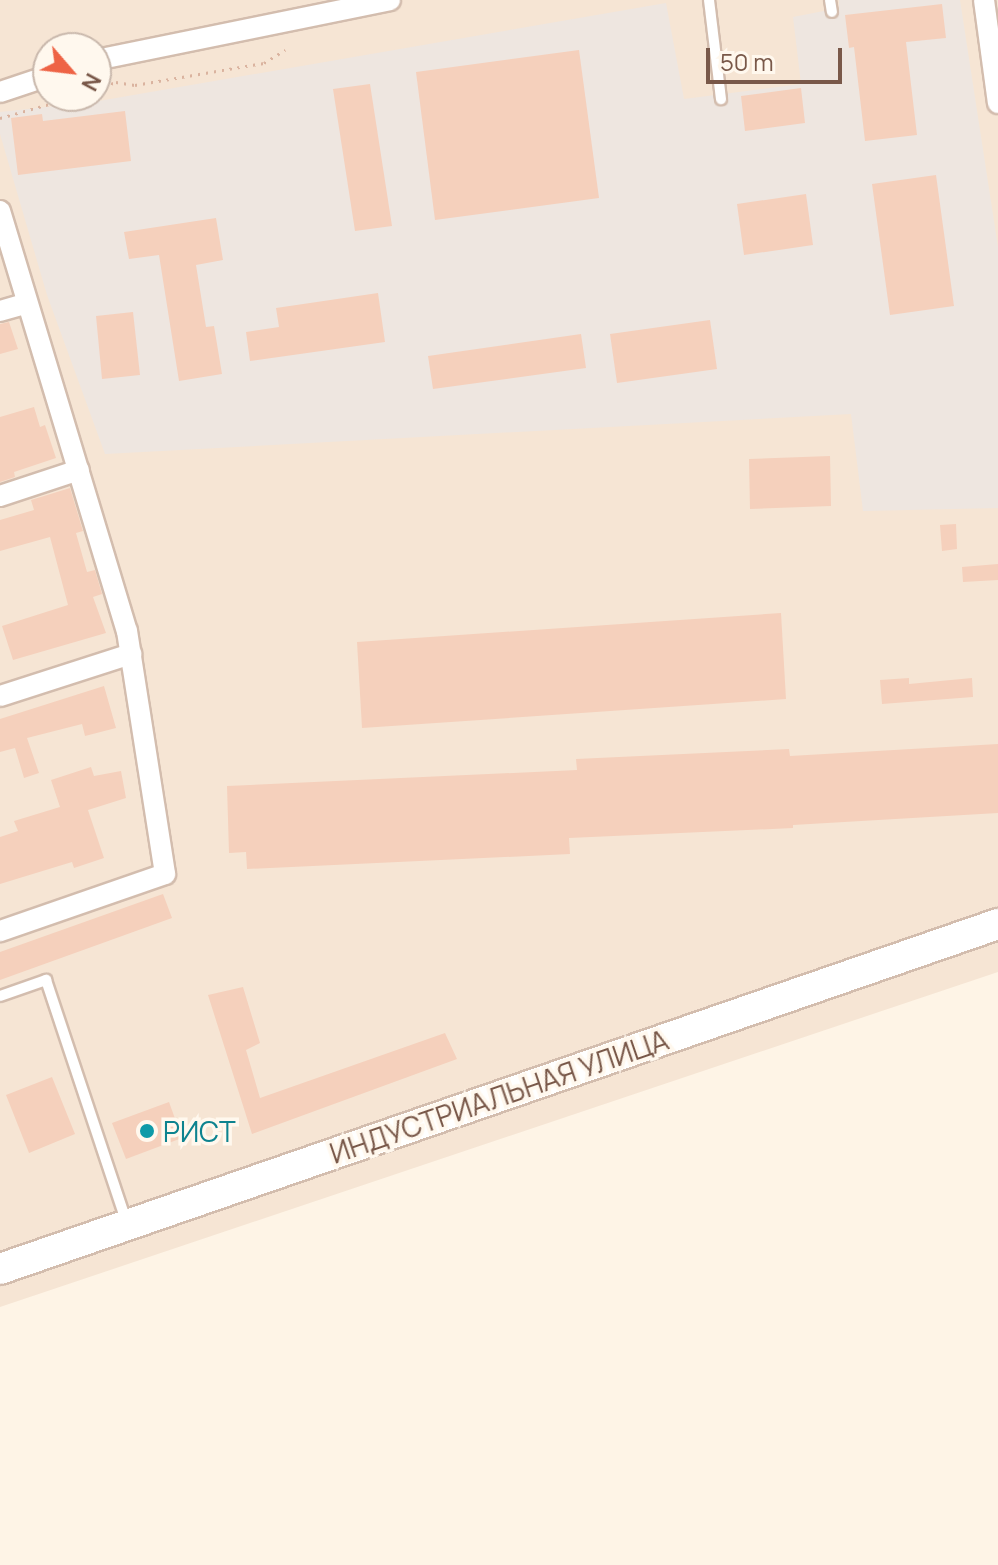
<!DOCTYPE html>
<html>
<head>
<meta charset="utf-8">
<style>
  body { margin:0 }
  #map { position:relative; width:998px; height:1565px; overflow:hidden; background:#fef4e6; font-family:Manrope,sans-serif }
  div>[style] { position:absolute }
  .residential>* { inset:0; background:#f6e5d4 }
  .industrial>* { inset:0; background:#eee6e0 }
  .building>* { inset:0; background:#f5d0bc }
  .path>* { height:3px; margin-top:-1.5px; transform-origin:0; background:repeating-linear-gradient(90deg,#dab39f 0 2px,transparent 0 8px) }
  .roads { filter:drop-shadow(2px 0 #d3bdae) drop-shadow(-2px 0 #d3bdae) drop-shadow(0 2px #d3bdae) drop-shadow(0 -2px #d3bdae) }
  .lane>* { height:10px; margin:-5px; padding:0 5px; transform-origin:5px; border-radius:5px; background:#fff }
  .street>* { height:20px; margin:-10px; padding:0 10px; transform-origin:10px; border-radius:10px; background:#fff }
  .secondary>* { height:30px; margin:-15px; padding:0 15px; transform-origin:15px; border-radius:15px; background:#fff }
  .dots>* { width:22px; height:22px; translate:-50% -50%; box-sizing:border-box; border:4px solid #fff8ee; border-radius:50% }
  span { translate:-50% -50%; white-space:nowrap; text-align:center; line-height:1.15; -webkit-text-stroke:7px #fff8ee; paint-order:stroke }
  .street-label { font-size:28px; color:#795849 }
  .culture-label { font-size:28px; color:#0d838f }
  .left { translate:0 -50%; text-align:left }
  .north { position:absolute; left:32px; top:32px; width:80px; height:80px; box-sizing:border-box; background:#fff8ee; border:2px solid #c9b8ac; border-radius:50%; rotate:118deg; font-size:22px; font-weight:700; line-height:32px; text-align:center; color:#795849 }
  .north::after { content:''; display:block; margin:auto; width:28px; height:36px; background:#ee6345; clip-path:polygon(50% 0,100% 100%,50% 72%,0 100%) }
  .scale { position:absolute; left:706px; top:48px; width:136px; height:36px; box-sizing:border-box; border:4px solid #795849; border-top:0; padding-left:10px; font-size:24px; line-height:28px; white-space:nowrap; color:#795849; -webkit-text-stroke:6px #fff8ee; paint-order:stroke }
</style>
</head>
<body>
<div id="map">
  <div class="residential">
    <div style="clip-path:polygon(evenodd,0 0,998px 0,998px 972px,0 1307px,0 0,48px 48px,96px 48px,96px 96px,48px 96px,48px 48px)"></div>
  </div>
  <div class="industrial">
    <div style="clip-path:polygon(839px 0,960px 0,998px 247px,998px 508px,863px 511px,851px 414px,105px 454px,47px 295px,0 134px,0 112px,93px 102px,666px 3px,684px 99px,801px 84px,793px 17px,839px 8px)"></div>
  </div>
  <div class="building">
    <div style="clip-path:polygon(942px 4px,946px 38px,906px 42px,917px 135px,865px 141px,854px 47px,849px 48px,845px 15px)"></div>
    <div style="clip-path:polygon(579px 50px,599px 198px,435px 220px,416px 72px)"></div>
    <div style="clip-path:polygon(370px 84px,392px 226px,355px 231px,333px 89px)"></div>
    <div style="clip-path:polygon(801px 88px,805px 123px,745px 131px,741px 96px)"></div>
    <div style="clip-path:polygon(125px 111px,131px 161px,18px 175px,11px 118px,42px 114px,43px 121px)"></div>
    <div style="clip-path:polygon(936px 175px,954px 306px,890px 315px,872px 184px)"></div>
    <div style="clip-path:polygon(806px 194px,813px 245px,744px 255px,737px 204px)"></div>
    <div style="clip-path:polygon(216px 218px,223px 260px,196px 265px,206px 327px,214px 326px,222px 374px,179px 381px,159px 255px,129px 259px,124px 232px)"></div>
    <div style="clip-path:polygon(378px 293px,385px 342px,250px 361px,246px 332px,279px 327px,276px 308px)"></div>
    <div style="clip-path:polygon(133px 312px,140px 375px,102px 379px,96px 316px)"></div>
    <div style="clip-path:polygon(710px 320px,717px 369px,617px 383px,610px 334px)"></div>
    <div style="clip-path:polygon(9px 322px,18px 349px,0 354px,0 324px)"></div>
    <div style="clip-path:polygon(581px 334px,586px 368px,433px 389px,428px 356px)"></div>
    <div style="clip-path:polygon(34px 407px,40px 427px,45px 425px,56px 458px,14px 472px,15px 477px,0 482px,0 417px)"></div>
    <div style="clip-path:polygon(830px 456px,831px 506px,750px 509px,749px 459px)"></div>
    <div style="clip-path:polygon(70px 488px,83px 531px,76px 533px,87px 572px,95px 570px,102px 594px,93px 597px,106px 633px,13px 660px,2px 626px,68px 605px,50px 537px,0 551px,0 520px,34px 510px,31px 500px)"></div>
    <div style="clip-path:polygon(956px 524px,957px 549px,942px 551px,940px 525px)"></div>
    <div style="clip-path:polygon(998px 564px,998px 580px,963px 582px,962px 567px)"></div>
    <div style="clip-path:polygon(781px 613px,786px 699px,362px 728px,357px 642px)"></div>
    <div style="clip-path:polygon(909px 678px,909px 684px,972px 678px,973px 697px,882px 704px,880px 680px)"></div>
    <div style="clip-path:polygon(104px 686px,116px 728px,85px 736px,82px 724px,27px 738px,39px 773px,24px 778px,15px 748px,0 752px,0 719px)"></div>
    <div style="clip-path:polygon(998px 744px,998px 813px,793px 825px,793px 828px,569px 838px,570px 854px,247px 869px,246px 852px,229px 853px,227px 786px,577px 770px,576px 759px,789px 749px,790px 756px)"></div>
    <div style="clip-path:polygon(91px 767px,94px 776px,121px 771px,126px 798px,88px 810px,104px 858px,74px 868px,72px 862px,0 884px,0 837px,18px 831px,14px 821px,60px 807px,51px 780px)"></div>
    <div style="clip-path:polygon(163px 894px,172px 918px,0 980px,0 952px)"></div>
    <div style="clip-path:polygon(243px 987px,260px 1043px,246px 1050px,260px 1098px,445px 1033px,457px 1059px,252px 1134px,208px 995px)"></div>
    <div style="clip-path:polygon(52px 1077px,75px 1134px,29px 1153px,6px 1095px)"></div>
    <div style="clip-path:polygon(169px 1102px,182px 1138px,126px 1159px,112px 1123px)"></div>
  </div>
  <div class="path">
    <div style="left:96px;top:89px;width:21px;rotate:-19deg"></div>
    <div style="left:116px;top:82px;width:19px;rotate:9deg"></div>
    <div style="left:135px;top:85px;width:131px;rotate:-9.7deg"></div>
    <div style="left:264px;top:63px;width:25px;rotate:-32deg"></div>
    <div style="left:0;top:118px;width:80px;rotate:-15.9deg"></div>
  </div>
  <div class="roads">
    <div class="lane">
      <div style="left:709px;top:0;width:100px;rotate:83.1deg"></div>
      <div style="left:830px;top:0;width:12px;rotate:81deg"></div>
      <div style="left:0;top:996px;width:49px;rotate:-19.2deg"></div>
      <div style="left:46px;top:980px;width:256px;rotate:71.6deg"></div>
    </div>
    <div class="street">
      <div style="left:984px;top:0;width:104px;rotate:82.3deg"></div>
      <div style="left:96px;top:60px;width:300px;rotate:-11.5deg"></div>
      <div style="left:0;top:92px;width:51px;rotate:-18.4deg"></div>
      <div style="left:0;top:211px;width:439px;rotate:73.2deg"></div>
      <div style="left:127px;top:631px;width:246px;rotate:81.1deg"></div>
      <div style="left:165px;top:874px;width:175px;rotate:160.9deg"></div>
      <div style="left:0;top:311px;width:26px;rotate:-16deg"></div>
      <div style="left:0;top:496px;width:83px;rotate:-18.2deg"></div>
      <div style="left:0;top:696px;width:138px;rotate:-17.8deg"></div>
    </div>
    <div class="secondary">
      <div style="left:0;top:1269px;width:1056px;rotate:-19.07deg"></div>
    </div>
  </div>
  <div class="dots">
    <div style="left:147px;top:1131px;background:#0f9aa8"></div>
  </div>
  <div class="street-label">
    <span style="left:499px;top:1096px;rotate:-19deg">ИНДУСТРИАЛЬНАЯ УЛИЦА</span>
  </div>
  <div class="culture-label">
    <span class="left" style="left:163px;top:1131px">РИСТ</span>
  </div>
  <div class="north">N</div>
  <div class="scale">50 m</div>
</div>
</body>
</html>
